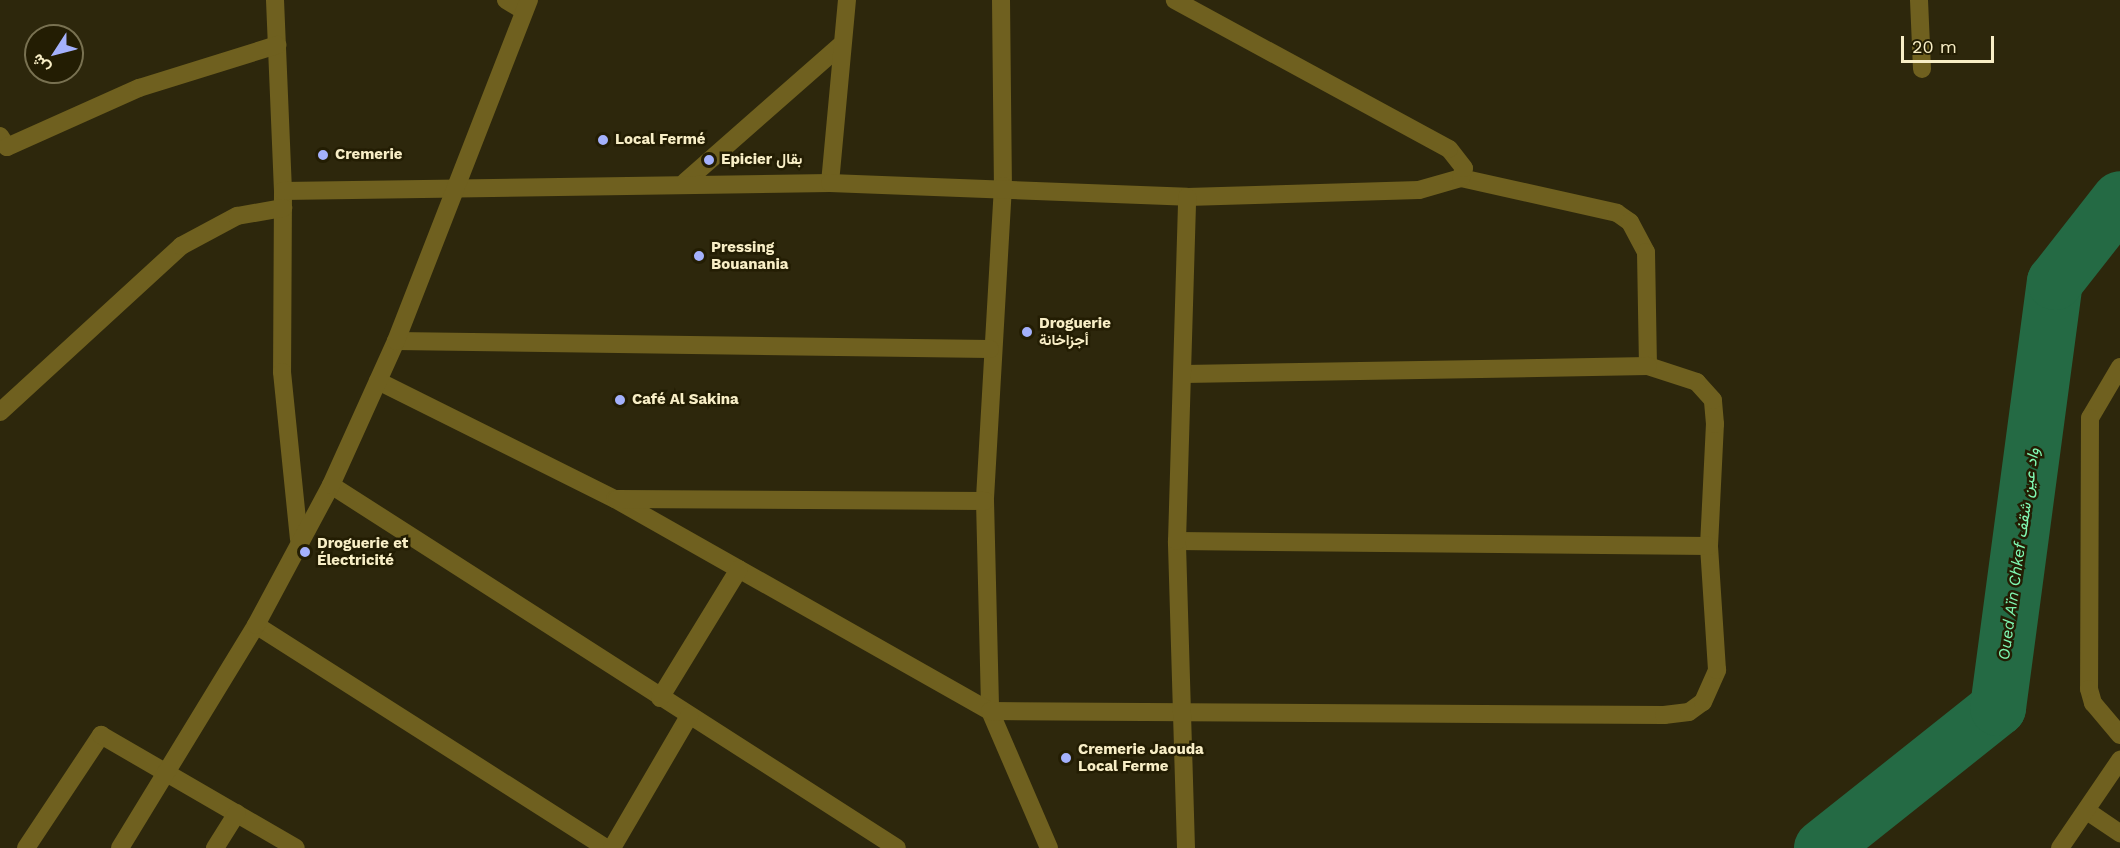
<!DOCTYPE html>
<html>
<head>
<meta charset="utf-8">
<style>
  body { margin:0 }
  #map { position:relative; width:2120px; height:848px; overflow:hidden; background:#2d270c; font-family:"Work Sans",Vazirmatn,sans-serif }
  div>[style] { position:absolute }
  .river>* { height:56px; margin:-28px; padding:0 28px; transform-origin:28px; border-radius:28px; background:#246a44 }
  .minor>* { height:18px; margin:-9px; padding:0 9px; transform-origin:9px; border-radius:9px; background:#6f601f }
  .dots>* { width:16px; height:16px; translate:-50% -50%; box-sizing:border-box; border:3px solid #231d03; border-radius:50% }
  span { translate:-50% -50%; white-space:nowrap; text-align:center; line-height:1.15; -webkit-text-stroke:5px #231d03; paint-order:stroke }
  .poi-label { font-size:15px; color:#f8eec6; font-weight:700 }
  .left { translate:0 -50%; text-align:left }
  .water-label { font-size:16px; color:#80f9b3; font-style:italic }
  .north { position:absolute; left:24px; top:24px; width:60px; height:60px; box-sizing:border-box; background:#231d03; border:2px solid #787151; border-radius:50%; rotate:234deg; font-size:16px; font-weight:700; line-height:24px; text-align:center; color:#f8eec6 }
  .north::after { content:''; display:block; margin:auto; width:21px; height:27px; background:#a4b1fc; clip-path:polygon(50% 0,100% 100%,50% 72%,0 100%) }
  .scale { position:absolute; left:1901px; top:36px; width:93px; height:27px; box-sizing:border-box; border:3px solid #f8eec6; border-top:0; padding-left:8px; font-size:18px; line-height:21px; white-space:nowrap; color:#f8eec6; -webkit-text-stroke:4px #231d03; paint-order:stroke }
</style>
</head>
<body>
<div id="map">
  <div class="river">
    <div style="left:1822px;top:848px;width:225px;rotate:-38.5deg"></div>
    <div style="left:1998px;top:708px;width:430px;rotate:-82.4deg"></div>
    <div style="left:2055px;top:282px;width:105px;rotate:-51.9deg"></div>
  </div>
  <div class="minor">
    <div style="left:275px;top:0;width:191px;rotate:87.6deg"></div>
    <div style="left:283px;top:191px;width:181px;rotate:90.3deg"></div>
    <div style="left:282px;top:372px;width:168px;rotate:84.2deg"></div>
    <div style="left:506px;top:0;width:21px;rotate:31deg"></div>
    <div style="left:1001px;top:0;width:186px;rotate:89.4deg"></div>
    <div style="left:1003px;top:186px;width:316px;rotate:93.3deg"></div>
    <div style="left:985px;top:501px;width:210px;rotate:88.6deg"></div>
    <div style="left:990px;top:711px;width:149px;rotate:66.7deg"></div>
    <div style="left:1919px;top:0;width:69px;rotate:87.5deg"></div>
    <div style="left:0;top:136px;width:13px;rotate:58deg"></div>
    <div style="left:7px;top:147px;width:145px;rotate:-24.1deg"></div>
    <div style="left:139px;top:88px;width:145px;rotate:-17.3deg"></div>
    <div style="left:1461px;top:178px;width:160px;rotate:12.6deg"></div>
    <div style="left:1617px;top:213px;width:16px;rotate:35deg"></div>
    <div style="left:1630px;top:222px;width:34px;rotate:62deg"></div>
    <div style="left:1646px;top:252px;width:114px;rotate:89deg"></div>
    <div style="left:685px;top:182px;width:206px;rotate:-41.3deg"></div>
    <div style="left:830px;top:183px;width:184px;rotate:-84.7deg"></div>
    <div style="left:283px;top:191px;width:547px;rotate:-0.84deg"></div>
    <div style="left:830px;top:183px;width:357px;rotate:2.2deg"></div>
    <div style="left:1187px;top:197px;width:232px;rotate:-1.7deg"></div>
    <div style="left:1419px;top:190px;width:44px;rotate:-15.9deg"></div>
    <div style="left:1461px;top:178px;width:10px;rotate:-73deg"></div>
    <div style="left:1464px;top:168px;width:24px;rotate:-128deg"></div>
    <div style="left:1449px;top:149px;width:312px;rotate:-151.5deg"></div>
    <div style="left:396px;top:341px;width:594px;rotate:0.77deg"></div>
    <div style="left:2120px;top:367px;width:59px;rotate:120.5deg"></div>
    <div style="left:2090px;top:418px;width:271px;rotate:90.2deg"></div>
    <div style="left:2089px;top:689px;width:15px;rotate:74deg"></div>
    <div style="left:2093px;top:703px;width:42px;rotate:49.8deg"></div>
    <div style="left:378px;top:381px;width:265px;rotate:26.5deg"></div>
    <div style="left:615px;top:499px;width:431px;rotate:29.5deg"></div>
    <div style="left:990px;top:711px;width:674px;rotate:0.34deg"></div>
    <div style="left:1664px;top:715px;width:25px;rotate:-7deg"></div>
    <div style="left:1689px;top:712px;width:17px;rotate:-36deg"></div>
    <div style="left:1703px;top:702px;width:35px;rotate:-66deg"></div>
    <div style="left:1717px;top:670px;width:124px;rotate:-93.7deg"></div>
    <div style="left:1709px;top:546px;width:122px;rotate:-87.2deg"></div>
    <div style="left:1715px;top:424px;width:24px;rotate:-95deg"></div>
    <div style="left:1713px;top:400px;width:24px;rotate:-132deg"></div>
    <div style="left:1697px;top:382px;width:52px;rotate:-161.9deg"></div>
    <div style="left:1648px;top:366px;width:464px;rotate:179deg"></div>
    <div style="left:0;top:412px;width:246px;rotate:-42.5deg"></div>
    <div style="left:181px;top:246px;width:64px;rotate:-28.2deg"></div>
    <div style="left:237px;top:216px;width:47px;rotate:-9.9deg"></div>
    <div style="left:331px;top:485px;width:672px;rotate:32.67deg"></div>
    <div style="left:617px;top:499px;width:368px;rotate:0.3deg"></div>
    <div style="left:1177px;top:541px;width:532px;rotate:0.54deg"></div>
    <div style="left:256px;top:625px;width:415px;rotate:32.5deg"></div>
    <div style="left:660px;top:698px;width:151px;rotate:-58.5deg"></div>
    <div style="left:2087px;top:811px;width:40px;rotate:34deg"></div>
    <div style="left:26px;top:848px;width:136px;rotate:-56.4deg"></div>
    <div style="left:101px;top:735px;width:225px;rotate:30.1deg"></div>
    <div style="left:120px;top:848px;width:261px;rotate:-58.6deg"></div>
    <div style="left:256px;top:625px;width:159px;rotate:-61.8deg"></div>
    <div style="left:331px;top:485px;width:158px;rotate:-65.7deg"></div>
    <div style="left:396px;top:341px;width:366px;rotate:-68.7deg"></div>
    <div style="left:215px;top:848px;width:41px;rotate:-57.8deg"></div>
    <div style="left:612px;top:848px;width:153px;rotate:-59.7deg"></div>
    <div style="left:1186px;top:848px;width:307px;rotate:-91.7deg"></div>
    <div style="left:1177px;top:541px;width:344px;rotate:-88.3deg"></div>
    <div style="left:2060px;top:848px;width:107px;rotate:-55.7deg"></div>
  </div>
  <div class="dots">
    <div style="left:603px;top:140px;background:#a4b1fc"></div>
    <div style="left:323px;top:155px;background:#a4b1fc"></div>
    <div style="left:709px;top:160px;background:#a4b1fc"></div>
    <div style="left:699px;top:256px;background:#a4b1fc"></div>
    <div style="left:1027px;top:332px;background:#a4b1fc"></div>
    <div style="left:620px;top:400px;background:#a4b1fc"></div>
    <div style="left:305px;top:552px;background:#a4b1fc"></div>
    <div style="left:1066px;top:758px;background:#a4b1fc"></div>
  </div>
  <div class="poi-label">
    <span class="left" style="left:615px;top:140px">Local Fermé</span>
    <span class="left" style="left:335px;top:155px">Cremerie</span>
    <span class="left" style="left:721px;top:160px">Epicier بقال</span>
    <span class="left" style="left:711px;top:256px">Pressing<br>Bouanania</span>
    <span class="left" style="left:1039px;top:332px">Droguerie<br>أجزاخانة</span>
    <span class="left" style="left:632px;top:400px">Café Al Sakina</span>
    <span class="left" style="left:317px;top:552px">Droguerie et<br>Électricité</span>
    <span class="left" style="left:1078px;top:758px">Cremerie Jaouda<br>Local Ferme</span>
  </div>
  <div class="water-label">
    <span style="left:2019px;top:554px;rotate:-82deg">Oued Aïn Chkef واد عين شقف</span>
  </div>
  <div class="north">ش</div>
  <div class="scale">20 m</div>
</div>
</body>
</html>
